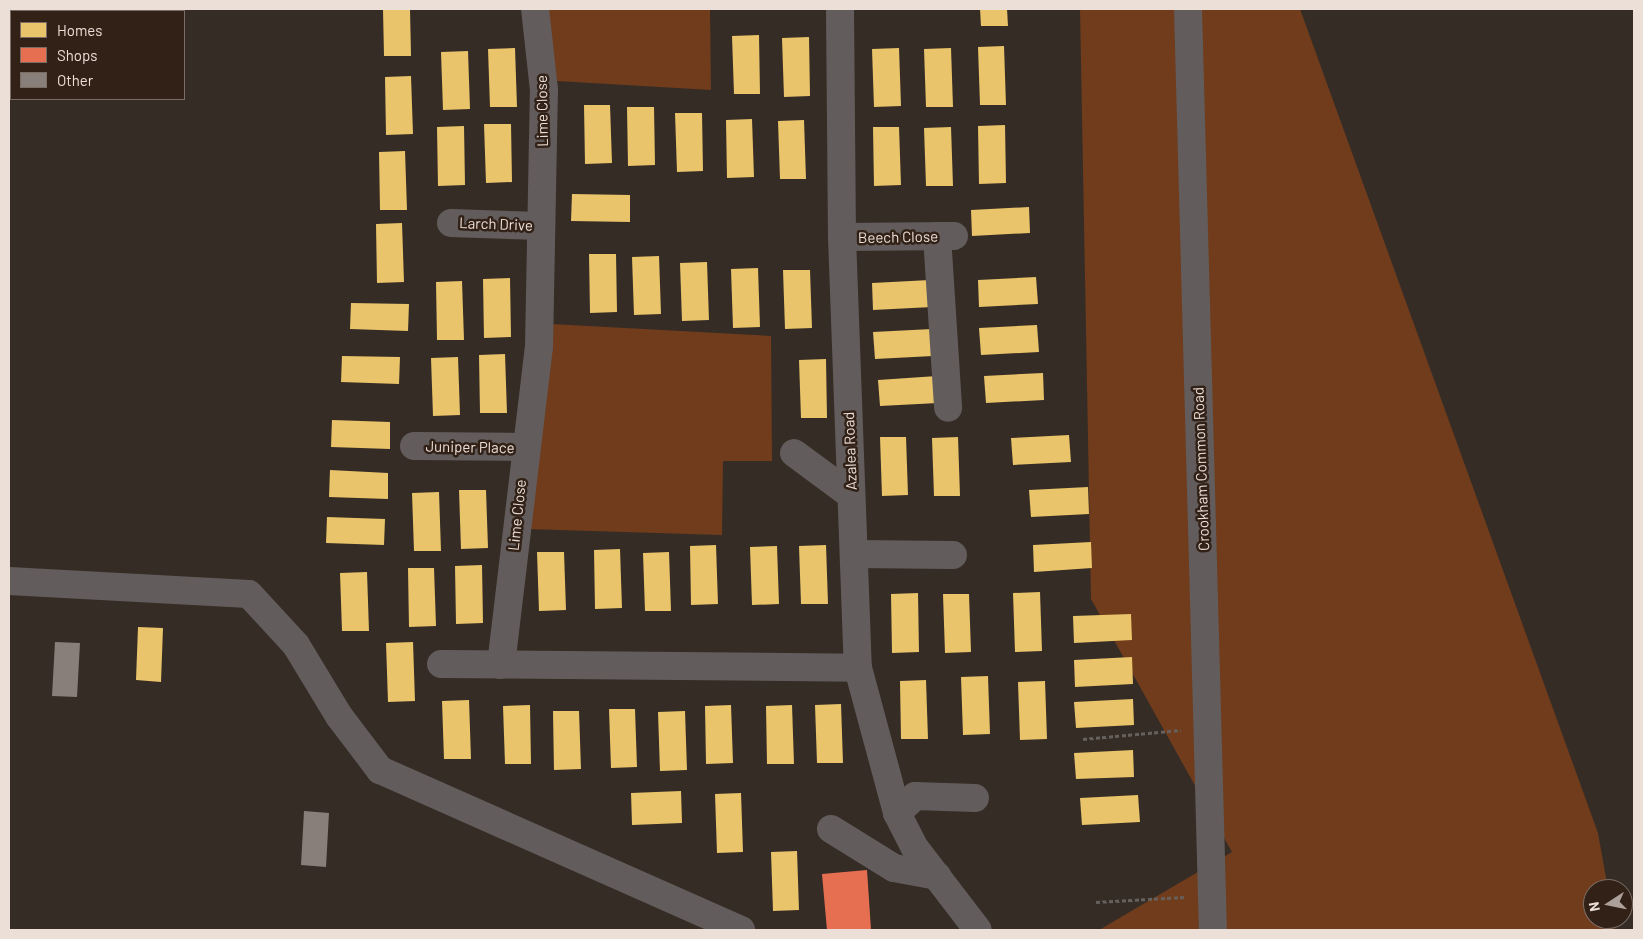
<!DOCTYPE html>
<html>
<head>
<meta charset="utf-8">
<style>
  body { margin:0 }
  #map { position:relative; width:1643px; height:939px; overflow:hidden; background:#362c26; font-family:Barlow,sans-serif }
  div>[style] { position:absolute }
  .green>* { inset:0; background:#703c1c }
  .homes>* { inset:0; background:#e9c46a }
  .shops>* { inset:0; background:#e76f51 }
  .building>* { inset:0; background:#887f7a }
  .path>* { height:3px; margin-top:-1.5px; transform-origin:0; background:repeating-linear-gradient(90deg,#65605c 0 4px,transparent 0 6.5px) }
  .minor>* { height:28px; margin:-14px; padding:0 14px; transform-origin:14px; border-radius:14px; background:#625d5c }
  span { translate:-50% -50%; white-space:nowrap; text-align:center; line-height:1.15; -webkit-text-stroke:5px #322117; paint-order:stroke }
  .street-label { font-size:15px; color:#ebdfd8 }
  .frame { position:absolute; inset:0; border:10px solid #ebdfd8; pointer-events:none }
  .legend { position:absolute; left:10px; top:10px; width:175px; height:90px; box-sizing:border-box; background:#322117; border:1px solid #7c6d64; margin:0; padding:6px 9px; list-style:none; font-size:15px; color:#ebdfd8 }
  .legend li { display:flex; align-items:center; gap:10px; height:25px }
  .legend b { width:25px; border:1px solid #7c6d64 }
  .north { position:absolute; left:1583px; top:879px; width:50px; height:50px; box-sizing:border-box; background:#322117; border:1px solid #7c6d64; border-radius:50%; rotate:259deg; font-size:14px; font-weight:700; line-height:20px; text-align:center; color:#ebdfd8 }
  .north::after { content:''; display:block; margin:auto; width:18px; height:22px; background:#aca09a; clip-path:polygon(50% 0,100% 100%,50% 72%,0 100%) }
</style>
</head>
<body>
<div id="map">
  <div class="green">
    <div style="clip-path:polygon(547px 9px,710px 9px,711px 90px,557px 81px)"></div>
    <div style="clip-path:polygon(1080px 9px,1300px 9px,1598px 833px,1608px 889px,1593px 889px,1593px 919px,1613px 919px,1615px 930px,1099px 930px,1232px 852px,1091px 599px)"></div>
    <div style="clip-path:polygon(551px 324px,771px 336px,772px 461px,723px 461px,722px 535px,527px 529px)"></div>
  </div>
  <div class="homes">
    <div style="clip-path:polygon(383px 9px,410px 9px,411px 56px,384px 56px)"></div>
    <div style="clip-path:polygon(980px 9px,1007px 9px,1008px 26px,981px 26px)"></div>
    <div style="clip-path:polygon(759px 35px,760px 94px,734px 94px,732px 36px)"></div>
    <div style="clip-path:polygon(809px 37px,810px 96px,784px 97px,782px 38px)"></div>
    <div style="clip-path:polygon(1004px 46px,1006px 105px,980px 105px,978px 47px)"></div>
    <div style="clip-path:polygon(515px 48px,517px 107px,490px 107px,488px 49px)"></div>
    <div style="clip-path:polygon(899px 48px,901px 106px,874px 107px,872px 49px)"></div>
    <div style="clip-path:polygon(951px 48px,953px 107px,926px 107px,924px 49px)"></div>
    <div style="clip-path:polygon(468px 51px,470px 109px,443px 110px,441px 52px)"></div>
    <div style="clip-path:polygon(411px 76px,413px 134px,386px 135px,385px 77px)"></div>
    <div style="clip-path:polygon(584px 105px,610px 105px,612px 163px,585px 164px)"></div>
    <div style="clip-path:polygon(627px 107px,654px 107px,655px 165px,628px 166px)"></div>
    <div style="clip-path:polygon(675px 113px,702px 113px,703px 171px,677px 172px)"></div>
    <div style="clip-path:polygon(752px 119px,754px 177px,727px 178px,726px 120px)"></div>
    <div style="clip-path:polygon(804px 120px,806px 179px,780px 179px,778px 121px)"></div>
    <div style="clip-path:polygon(484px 124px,511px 124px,512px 182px,486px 183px)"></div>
    <div style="clip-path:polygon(1005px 125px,1006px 183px,979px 184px,978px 126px)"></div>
    <div style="clip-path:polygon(464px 126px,465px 185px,438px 186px,437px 127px)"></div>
    <div style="clip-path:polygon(873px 127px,899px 127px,901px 185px,874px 186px)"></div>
    <div style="clip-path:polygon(951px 127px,953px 186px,926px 186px,924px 128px)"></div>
    <div style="clip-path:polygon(405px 151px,407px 210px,380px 210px,379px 152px)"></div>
    <div style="clip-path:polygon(572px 194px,630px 195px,630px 222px,571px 221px)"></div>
    <div style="clip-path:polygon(1029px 207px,1030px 233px,972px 236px,971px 210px)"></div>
    <div style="clip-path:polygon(402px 223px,404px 282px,377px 283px,376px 224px)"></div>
    <div style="clip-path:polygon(589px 254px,616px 254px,617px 312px,590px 313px)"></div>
    <div style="clip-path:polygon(659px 256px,661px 314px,634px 315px,632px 257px)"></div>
    <div style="clip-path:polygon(707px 262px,709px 320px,682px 321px,680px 263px)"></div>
    <div style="clip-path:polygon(758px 268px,760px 327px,733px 328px,731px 269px)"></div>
    <div style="clip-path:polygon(783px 270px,810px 270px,812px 328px,785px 329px)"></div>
    <div style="clip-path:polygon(1036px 277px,1038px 304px,979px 307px,978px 280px)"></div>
    <div style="clip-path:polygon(510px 278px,511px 337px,484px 338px,483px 279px)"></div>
    <div style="clip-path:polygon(930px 280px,932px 307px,873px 310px,872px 283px)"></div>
    <div style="clip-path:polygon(462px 281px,464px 340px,437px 340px,436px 282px)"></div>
    <div style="clip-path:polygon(351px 303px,409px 304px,408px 331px,350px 329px)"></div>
    <div style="clip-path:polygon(1037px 325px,1039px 352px,981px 355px,979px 328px)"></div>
    <div style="clip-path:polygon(932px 329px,933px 356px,875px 359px,873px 332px)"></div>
    <div style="clip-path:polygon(505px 354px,507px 413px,480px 413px,479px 355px)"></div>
    <div style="clip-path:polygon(342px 356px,400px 357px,399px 384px,341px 382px)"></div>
    <div style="clip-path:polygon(458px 357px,460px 415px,433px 416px,431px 358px)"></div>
    <div style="clip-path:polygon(826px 359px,827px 418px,801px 418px,799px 360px)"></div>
    <div style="clip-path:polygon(1043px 373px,1044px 400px,986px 403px,984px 376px)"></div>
    <div style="clip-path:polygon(937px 376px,938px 403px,880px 406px,878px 380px)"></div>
    <div style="clip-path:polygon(332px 420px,390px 422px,390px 449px,331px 447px)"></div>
    <div style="clip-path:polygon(1069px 435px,1071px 462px,1013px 465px,1011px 438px)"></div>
    <div style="clip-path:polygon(880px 437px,906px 437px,908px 495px,882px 496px)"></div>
    <div style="clip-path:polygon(958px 437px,960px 496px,934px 496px,932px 438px)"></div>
    <div style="clip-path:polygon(330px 470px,388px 473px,388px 499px,329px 497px)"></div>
    <div style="clip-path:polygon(1088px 487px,1089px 514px,1031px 517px,1029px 490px)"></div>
    <div style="clip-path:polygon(459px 490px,486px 490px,488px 548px,461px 549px)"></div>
    <div style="clip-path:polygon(439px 492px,441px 551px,414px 551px,412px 493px)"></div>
    <div style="clip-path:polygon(327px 517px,385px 519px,384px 545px,326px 543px)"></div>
    <div style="clip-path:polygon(1091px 542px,1092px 568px,1034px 572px,1033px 545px)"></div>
    <div style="clip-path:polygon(716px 545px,718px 604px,691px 605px,690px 546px)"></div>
    <div style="clip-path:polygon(826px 545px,828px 604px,801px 604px,799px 546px)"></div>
    <div style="clip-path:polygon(777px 546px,779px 604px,752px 605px,750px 547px)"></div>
    <div style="clip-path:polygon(620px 549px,622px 608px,595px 609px,594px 550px)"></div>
    <div style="clip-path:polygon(537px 552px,564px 552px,566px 610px,539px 611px)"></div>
    <div style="clip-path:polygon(669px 552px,671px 611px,645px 611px,643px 553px)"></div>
    <div style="clip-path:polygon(482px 565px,483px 623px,456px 624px,455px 566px)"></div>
    <div style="clip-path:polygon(408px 568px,434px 568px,436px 626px,409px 627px)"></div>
    <div style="clip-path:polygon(367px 572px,369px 631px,342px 631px,340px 573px)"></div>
    <div style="clip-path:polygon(1040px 592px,1042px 651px,1015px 652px,1013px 593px)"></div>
    <div style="clip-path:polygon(918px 593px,919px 652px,892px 653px,891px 594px)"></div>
    <div style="clip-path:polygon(943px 594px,969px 594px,971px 652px,945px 653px)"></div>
    <div style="clip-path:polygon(1131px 614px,1132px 640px,1074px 643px,1073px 616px)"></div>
    <div style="clip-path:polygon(138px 627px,163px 628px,161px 682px,136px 680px)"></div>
    <div style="clip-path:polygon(413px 642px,415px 701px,388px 702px,386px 643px)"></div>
    <div style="clip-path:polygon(1132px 657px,1133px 684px,1075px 687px,1074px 660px)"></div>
    <div style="clip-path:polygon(988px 676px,990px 734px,963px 735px,961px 677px)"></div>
    <div style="clip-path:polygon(926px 680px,928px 739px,901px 739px,900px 681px)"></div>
    <div style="clip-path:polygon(1045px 681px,1047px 739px,1020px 740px,1018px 682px)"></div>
    <div style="clip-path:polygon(1133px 699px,1134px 725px,1076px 728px,1074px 702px)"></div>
    <div style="clip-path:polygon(469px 700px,471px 759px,444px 759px,442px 701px)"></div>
    <div style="clip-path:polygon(841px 704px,843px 763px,817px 763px,815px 705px)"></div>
    <div style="clip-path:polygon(530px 705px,531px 764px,505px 764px,503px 706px)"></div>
    <div style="clip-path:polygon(731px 705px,733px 763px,706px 764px,705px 706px)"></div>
    <div style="clip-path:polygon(792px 705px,794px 764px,767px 764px,766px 706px)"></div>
    <div style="clip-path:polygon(609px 709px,635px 709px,637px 767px,611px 768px)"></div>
    <div style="clip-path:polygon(553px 711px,579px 711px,581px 769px,554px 770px)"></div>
    <div style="clip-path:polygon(685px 711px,687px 770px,660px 771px,658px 712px)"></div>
    <div style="clip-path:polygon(1133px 750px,1134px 777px,1076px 779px,1074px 753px)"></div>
    <div style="clip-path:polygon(681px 791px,682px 823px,632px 825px,631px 793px)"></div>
    <div style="clip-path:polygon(741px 793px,743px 852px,717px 853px,715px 794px)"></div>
    <div style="clip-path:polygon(1138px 795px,1140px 822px,1082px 825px,1080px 798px)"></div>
    <div style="clip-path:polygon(797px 851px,799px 910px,773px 911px,771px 852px)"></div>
  </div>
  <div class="shops">
    <div style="clip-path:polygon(867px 870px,871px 930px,827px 930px,822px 874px)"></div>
  </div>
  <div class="building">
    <div style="clip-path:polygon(55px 642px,80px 643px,77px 697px,52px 696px)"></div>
    <div style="clip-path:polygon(304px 811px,329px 813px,326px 867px,301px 865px)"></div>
  </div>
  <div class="path">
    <div style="left:1083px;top:739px;width:98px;rotate:-5.2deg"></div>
    <div style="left:1096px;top:902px;width:88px;rotate:-3.3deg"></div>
  </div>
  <div class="minor">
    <div style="left:840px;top:9px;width:228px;rotate:89.5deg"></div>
    <div style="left:842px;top:237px;width:431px;rotate:87.9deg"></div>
    <div style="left:858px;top:668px;width:150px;rotate:74.9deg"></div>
    <div style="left:897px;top:813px;width:39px;rotate:63deg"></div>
    <div style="left:915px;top:848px;width:103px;rotate:52.5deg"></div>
    <div style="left:1188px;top:9px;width:921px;rotate:88.45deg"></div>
    <div style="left:451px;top:223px;width:90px;rotate:1.9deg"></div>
    <div style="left:937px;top:236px;width:172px;rotate:86.3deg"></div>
    <div style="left:842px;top:237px;width:112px;rotate:-0.5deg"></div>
    <div style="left:414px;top:446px;width:111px;rotate:0.5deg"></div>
    <div style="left:794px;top:453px;width:71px;rotate:36.4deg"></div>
    <div style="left:854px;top:554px;width:99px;rotate:0.6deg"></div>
    <div style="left:9px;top:581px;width:240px;rotate:3.1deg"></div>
    <div style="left:249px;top:594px;width:69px;rotate:47.3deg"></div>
    <div style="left:296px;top:645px;width:83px;rotate:58.8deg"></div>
    <div style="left:339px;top:716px;width:68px;rotate:52.8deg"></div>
    <div style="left:380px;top:770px;width:395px;rotate:23.9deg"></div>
    <div style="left:441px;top:664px;width:417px;rotate:0.5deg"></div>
    <div style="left:501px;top:665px;width:320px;rotate:-83.2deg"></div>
    <div style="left:539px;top:347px;width:257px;rotate:-88.9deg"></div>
    <div style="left:544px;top:90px;width:81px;rotate:-96.3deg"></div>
    <div style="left:897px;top:813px;width:25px;rotate:-43deg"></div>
    <div style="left:915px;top:796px;width:60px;rotate:1.9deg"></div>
    <div style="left:831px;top:829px;width:74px;rotate:31.8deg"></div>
    <div style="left:894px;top:868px;width:44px;rotate:10.5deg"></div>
  </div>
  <div class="street-label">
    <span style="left:542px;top:111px;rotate:-91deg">Lime Close</span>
    <span style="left:496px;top:224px;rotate:2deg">Larch Drive</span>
    <span style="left:898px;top:237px;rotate:-1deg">Beech Close</span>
    <span style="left:470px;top:447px;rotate:1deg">Juniper Place</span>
    <span style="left:850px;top:451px;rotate:-92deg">Azalea Road</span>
    <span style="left:1201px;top:469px;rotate:-92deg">Crookham Common Road</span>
    <span style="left:517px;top:515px;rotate:-84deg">Lime Close</span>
  </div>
  <div class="frame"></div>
  <ul class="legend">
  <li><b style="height:14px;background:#e9c46a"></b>Homes</li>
  <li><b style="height:14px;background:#e76f51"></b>Shops</li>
  <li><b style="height:14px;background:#887f7a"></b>Other</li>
  </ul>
  <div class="north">N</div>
</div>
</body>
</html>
